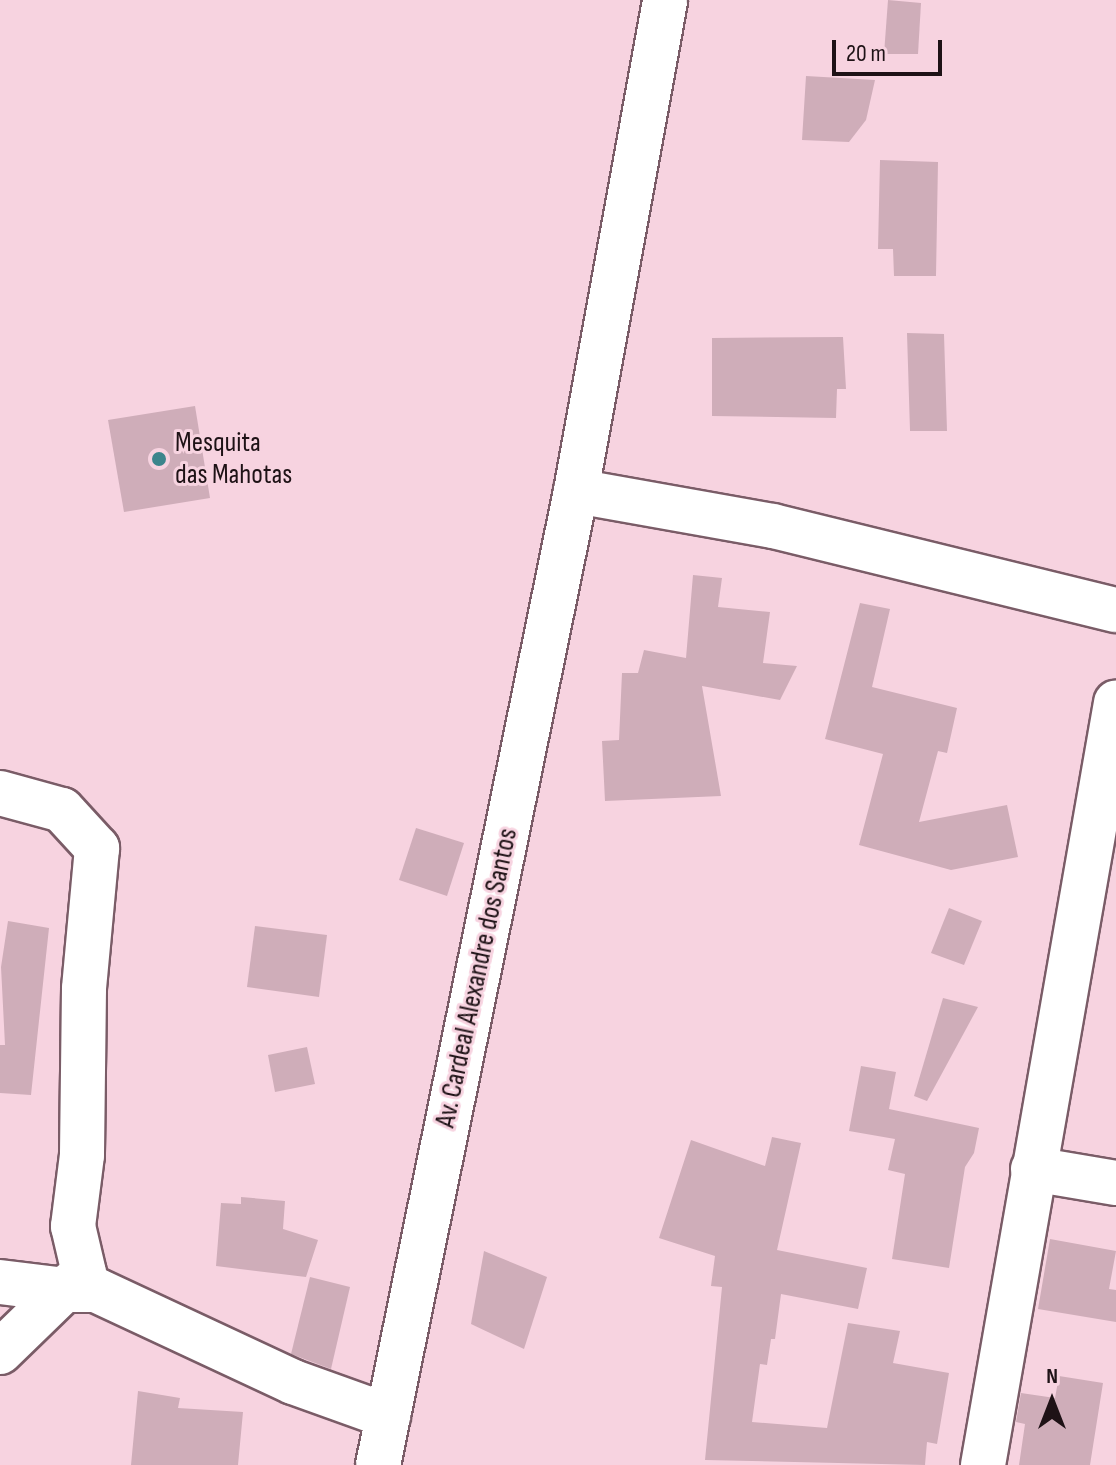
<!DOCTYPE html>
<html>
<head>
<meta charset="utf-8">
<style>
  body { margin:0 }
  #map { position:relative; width:1116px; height:1465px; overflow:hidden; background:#f7d3e0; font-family:"Sofia Sans Condensed",sans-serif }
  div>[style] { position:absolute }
  .building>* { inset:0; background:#cfadb9 }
  .roads { filter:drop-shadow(2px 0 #7a5c67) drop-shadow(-2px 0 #7a5c67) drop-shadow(0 2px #7a5c67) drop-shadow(0 -2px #7a5c67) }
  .minor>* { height:44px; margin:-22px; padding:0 22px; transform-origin:22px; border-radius:22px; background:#fff }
  .dots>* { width:22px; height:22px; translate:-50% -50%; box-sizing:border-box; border:4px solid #f7d3e0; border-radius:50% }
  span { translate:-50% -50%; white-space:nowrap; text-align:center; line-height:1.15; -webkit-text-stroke:6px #f7d3e0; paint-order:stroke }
  .poi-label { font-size:28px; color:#1e1216 }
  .left { translate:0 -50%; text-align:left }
  .street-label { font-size:28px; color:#1e1216 }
  .north { position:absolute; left:1012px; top:1361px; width:80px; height:80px; -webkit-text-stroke:6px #f7d3e0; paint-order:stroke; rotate:0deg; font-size:22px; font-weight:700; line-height:32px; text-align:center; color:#1e1216 }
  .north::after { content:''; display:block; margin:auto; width:28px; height:36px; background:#1e1216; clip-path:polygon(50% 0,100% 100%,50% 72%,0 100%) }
  .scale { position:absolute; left:832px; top:40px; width:110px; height:36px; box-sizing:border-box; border:4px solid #1e1216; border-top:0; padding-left:10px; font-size:24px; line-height:28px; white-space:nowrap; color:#1e1216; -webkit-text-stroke:6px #f7d3e0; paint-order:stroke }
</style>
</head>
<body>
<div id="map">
  <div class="building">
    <div style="clip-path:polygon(888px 0,921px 3px,918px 54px,884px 54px)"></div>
    <div style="clip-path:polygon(806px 76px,875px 80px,866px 120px,849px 142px,802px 140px)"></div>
    <div style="clip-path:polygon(880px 160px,938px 162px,936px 276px,894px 276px,893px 249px,878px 249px)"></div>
    <div style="clip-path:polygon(907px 333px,944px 334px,947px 431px,910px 431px)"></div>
    <div style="clip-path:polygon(843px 337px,846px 389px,837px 389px,836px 418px,712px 416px,712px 338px)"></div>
    <div style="clip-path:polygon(195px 406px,210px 498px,124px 512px,108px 420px)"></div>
    <div style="clip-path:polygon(693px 575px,722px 578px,718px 607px,770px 612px,763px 663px,797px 666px,780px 700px,702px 686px,721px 796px,605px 801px,602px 741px,619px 740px,622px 673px,638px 673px,644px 650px,686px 658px)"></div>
    <div style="clip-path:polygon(860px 603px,890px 609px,872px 687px,957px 708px,947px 753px,938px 751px,919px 822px,1007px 805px,1018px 857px,951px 870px,859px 845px,883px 754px,825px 739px)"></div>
    <div style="clip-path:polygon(416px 828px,464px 843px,447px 896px,399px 880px)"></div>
    <div style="clip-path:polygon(949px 908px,982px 921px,964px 965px,931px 953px)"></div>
    <div style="clip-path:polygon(8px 921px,49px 928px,31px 1095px,0 1093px,0 1045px,5px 1045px,1px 967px)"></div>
    <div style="clip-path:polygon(255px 926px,327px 935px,319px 997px,247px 987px)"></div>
    <div style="clip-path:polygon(943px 998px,978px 1007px,927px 1101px,914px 1096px)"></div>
    <div style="clip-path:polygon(307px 1047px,315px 1084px,275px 1092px,268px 1055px)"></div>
    <div style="clip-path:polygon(861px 1066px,896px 1072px,889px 1109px,979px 1128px,974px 1153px,965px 1167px,949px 1268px,892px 1259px,905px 1174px,888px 1170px,895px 1139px,849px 1131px)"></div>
    <div style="clip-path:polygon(772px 1137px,801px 1143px,777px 1250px,867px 1268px,858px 1309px,781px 1294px,775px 1339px,771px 1339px,767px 1365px,760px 1364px,752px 1422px,827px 1428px,848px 1323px,900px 1331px,893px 1363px,949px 1373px,937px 1444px,927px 1442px,925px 1465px,705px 1460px,722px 1287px,711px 1286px,715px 1256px,659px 1238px,691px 1140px,765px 1166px)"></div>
    <div style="clip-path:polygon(241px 1197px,285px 1201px,283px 1229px,318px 1240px,306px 1277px,216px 1266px,221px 1203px,241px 1204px)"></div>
    <div style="clip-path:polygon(1050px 1239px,1116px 1251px,1109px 1289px,1116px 1290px,1116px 1322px,1038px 1309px)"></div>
    <div style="clip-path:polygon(484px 1251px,547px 1277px,524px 1349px,471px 1324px)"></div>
    <div style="clip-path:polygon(310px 1277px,350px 1287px,331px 1369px,291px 1354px)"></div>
    <div style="clip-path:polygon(1059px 1376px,1103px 1383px,1090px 1465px,1019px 1465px,1025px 1424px,1016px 1422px,1021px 1393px,1055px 1398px)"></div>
    <div style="clip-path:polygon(138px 1391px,180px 1398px,178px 1408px,243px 1412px,238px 1465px,131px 1465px)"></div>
  </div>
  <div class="roads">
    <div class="minor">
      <div style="left:576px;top:491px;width:200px;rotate:10.1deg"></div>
      <div style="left:773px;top:526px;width:353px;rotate:13.8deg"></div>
      <div style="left:0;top:793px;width:64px;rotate:15.3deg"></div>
      <div style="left:62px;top:810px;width:52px;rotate:47.4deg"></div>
      <div style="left:97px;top:848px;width:142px;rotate:95.3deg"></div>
      <div style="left:84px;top:989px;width:166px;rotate:90.7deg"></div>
      <div style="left:82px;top:1155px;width:72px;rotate:97.2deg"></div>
      <div style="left:73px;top:1226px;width:48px;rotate:76.8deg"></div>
      <div style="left:84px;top:1273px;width:26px;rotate:140deg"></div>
      <div style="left:64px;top:1290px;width:32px"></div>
      <div style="left:96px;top:1290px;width:217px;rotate:25deg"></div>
      <div style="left:293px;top:1382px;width:101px;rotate:19.7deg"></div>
      <div style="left:1033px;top:1169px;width:84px;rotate:9.6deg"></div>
      <div style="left:0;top:1282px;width:64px;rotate:7.1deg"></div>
      <div style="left:0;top:1352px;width:89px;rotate:-44.1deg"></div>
      <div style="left:378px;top:1465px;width:994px;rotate:-78.51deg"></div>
      <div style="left:576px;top:491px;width:499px;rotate:-79.7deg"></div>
      <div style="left:983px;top:1465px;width:774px;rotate:-80.1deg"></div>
    </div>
  </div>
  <div class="dots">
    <div style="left:159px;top:459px;background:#3d858c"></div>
  </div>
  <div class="poi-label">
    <span class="left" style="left:175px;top:459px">Mesquita<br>das Mahotas</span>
  </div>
  <div class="street-label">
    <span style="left:477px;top:978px;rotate:-78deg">Av. Cardeal Alexandre dos Santos</span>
  </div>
  <div class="north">N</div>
  <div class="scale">20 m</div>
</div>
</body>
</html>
